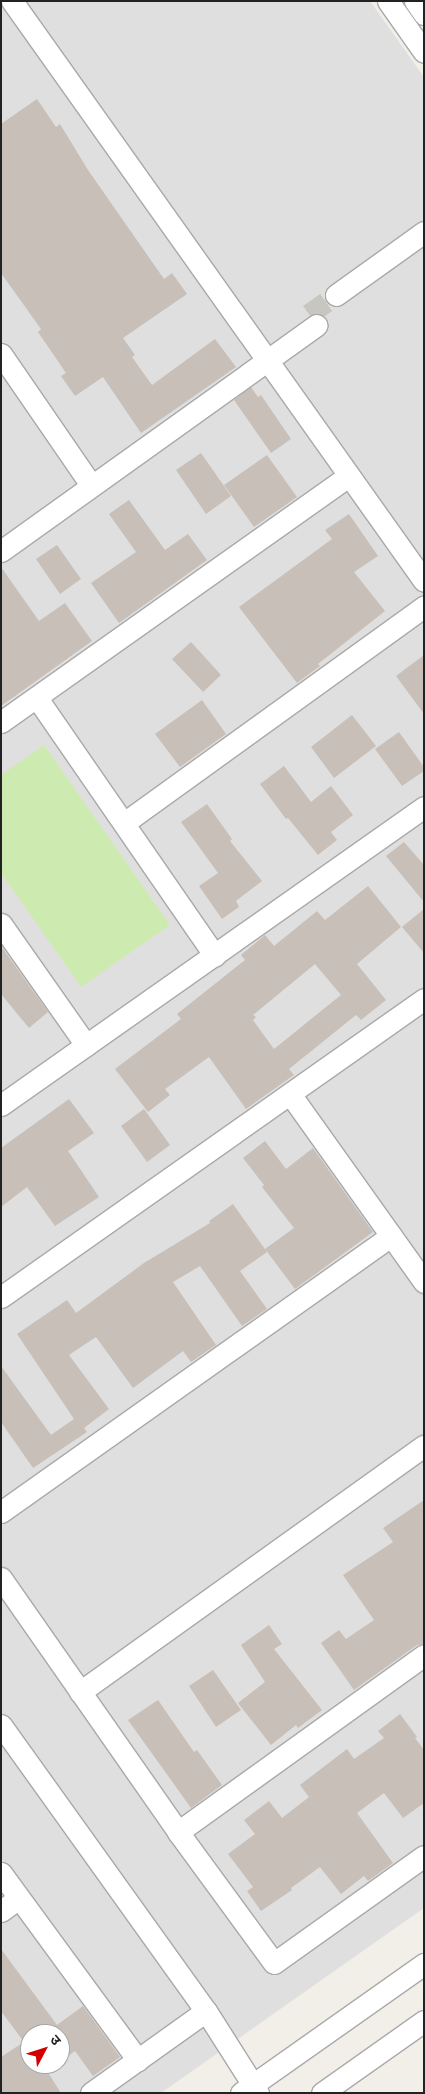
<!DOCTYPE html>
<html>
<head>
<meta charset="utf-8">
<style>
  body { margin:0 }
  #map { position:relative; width:425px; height:2094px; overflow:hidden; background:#f2efe9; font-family:"Asap Condensed","Noto Sans Devanagari",sans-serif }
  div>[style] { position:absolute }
  .residential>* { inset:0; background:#e0dfdf }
  .grass>* { inset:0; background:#cdebb0 }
  .building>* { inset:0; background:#c7bfb8 }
  .minor-tunnel>* { height:21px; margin-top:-10.5px; transform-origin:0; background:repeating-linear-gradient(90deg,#c8c6c1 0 21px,transparent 0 32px) }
  .roads { filter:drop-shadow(1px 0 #a9a9a9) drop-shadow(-1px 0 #a9a9a9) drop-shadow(0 1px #a9a9a9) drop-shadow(0 -1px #a9a9a9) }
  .minor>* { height:21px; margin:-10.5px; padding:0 10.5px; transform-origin:10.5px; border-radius:10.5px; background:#fff }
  span { translate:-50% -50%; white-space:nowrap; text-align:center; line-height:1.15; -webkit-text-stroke:4px #fff; paint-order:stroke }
  .frame { position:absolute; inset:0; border:2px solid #222; pointer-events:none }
  .north { position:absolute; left:20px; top:2024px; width:50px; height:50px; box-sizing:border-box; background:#fff; border:1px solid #a7a7a7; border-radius:50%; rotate:50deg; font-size:14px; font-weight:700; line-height:20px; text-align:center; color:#222 }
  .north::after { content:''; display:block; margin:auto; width:18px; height:22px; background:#d40000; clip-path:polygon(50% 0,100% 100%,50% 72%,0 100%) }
</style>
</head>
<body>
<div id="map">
  <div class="residential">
    <div style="clip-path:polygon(evenodd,1px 1px,370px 1px,424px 77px,424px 1908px,161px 2093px,1px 2093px,1px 1px,30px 2034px,60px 2034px,60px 2064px,30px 2064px,30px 2034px)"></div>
  </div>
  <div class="grass">
    <div style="clip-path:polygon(44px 745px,170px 925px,81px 987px,1px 873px,1px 775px)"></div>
  </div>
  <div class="building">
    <div style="clip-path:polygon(37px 99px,56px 127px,60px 124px,88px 170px,164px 279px,172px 273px,187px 294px,123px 338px,135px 355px,132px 357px,152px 385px,215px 339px,236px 367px,141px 433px,103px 377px,75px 396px,61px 376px,66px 373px,38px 332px,41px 329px,1px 273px,1px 124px)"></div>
    <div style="clip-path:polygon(251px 387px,258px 397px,261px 395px,291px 439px,271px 453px,234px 400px)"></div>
    <div style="clip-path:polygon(201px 453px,231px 496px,206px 514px,176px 470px)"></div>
    <div style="clip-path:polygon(267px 455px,297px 497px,254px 527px,224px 485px)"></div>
    <div style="clip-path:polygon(129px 500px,165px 550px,188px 534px,207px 560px,119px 623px,91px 583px,136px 552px,109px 514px)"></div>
    <div style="clip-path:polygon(349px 514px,378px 556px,354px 572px,385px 611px,318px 664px,320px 666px,297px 683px,239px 607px,332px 539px,325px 530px)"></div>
    <div style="clip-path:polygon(57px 545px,81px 579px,60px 594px,36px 559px)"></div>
    <div style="clip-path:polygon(1px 567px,39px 621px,65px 603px,92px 641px,1px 706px)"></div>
    <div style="clip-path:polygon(191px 642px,221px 675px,203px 692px,172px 659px)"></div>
    <div style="clip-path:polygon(424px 655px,424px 714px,396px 676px)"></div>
    <div style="clip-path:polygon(202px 700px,226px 734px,180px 767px,155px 734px)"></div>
    <div style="clip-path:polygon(352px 715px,376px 746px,334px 778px,311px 747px)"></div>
    <div style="clip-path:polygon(399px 732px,424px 767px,424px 771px,402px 786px,375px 749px)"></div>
    <div style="clip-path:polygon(284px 766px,311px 802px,331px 786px,353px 815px,331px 832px,337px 840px,318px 855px,288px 818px,286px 819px,260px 784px)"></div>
    <div style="clip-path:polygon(207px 804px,232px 839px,230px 841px,262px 881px,236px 901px,239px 907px,222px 919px,199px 886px,218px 873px,181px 822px)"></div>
    <div style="clip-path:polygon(404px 842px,424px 865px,424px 902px,386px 856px)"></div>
    <div style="clip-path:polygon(evenodd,368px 886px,401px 927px,357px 964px,386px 1000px,361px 1020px,356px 1015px,289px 1069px,294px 1075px,246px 1109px,209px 1057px,165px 1089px,170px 1095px,148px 1112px,115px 1069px,181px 1019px,177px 1014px,245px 960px,241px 955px,265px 935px,274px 946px,317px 911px,325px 920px,368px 886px,315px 964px,341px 995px,274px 1049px,253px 1020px,256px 1017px,253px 1015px,315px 964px)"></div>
    <div style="clip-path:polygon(424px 909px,424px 953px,402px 927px)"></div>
    <div style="clip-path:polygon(1px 946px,48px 1012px,29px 1028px,1px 994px)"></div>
    <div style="clip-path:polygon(69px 1099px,94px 1133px,68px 1151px,99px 1197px,55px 1226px,27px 1187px,1px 1207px,1px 1148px)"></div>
    <div style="clip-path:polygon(144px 1109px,170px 1145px,147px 1162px,121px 1126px)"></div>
    <div style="clip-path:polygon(265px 1141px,286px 1169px,313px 1148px,373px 1232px,295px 1289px,265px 1249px,294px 1228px,262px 1187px,264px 1185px,243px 1158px)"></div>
    <div style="clip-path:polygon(233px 1204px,267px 1252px,240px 1271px,267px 1309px,242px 1326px,200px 1266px,173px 1282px,216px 1345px,191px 1362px,183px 1351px,133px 1388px,96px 1337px,69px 1355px,109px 1409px,84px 1428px,87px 1432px,33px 1468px,1px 1422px,1px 1366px,51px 1435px,74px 1419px,17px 1334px,67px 1300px,76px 1313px,144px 1263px,210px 1223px,209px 1221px)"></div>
    <div style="clip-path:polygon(424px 1500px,424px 1643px,417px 1645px,354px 1690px,321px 1643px,339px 1630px,346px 1639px,374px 1620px,343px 1575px,393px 1542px,383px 1528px)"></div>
    <div style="clip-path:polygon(269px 1625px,282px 1644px,274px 1649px,322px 1710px,298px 1728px,296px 1725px,271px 1745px,238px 1703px,265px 1682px,241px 1645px)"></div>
    <div style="clip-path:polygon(213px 1670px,241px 1710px,216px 1727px,189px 1686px)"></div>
    <div style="clip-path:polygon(158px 1700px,194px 1752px,197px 1750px,222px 1785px,191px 1808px,128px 1720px)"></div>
    <div style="clip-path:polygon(400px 1714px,417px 1737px,415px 1738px,424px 1750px,424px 1803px,403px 1818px,384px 1793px,357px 1813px,393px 1863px,368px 1881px,364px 1876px,341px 1894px,320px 1867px,291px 1888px,292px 1890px,261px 1911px,247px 1891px,253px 1887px,228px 1854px,255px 1834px,244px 1820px,269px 1801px,282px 1818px,309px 1797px,300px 1785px,347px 1749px,354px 1759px,384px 1738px,378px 1731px)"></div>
    <div style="clip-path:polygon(1px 1949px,57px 2025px,83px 2006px,120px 2057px,93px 2076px,75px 2051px,60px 2062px,60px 2034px,30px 2034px,30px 2064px,57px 2064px,47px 2071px,61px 2093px,1px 2093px,1px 2057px,24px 2042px,1px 2011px)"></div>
  </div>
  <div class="minor-tunnel">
    <div style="left:309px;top:314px;width:33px;rotate:-35deg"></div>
  </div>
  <div class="roads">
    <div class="minor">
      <div style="left:12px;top:1px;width:711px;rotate:54.61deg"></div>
      <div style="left:388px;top:1px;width:62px;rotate:54.8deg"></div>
      <div style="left:415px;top:1px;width:16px;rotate:55deg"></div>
      <div style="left:336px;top:295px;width:108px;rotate:-35.6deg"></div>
      <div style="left:1px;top:354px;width:159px;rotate:55.5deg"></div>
      <div style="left:1px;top:551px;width:388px;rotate:-35.6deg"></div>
      <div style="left:37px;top:698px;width:313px;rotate:55.4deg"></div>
      <div style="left:1px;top:722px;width:425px;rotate:-35.3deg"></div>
      <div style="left:124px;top:823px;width:370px;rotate:-35.8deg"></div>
      <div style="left:1px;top:924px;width:148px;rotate:54.9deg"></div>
      <div style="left:290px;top:1094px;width:231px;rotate:54.5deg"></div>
      <div style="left:1px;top:1105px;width:517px;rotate:-35.16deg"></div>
      <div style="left:1px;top:1297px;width:517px;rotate:-35.16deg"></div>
      <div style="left:1px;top:1512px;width:478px;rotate:-35.3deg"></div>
      <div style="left:1px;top:1578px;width:310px;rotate:55.1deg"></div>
      <div style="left:178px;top:1832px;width:162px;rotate:53.8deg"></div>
      <div style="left:274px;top:1963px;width:184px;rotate:-35.5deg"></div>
      <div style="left:80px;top:1692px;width:423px;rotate:-35.6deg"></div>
      <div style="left:1px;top:1725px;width:352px;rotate:54.4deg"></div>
      <div style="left:206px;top:2011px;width:97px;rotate:57.6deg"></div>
      <div style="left:178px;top:1832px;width:303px;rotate:-35.7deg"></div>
      <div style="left:1px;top:1873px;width:232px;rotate:53.8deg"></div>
      <div style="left:1px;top:1911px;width:22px;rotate:-36deg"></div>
      <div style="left:91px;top:2093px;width:141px;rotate:-35.5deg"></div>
      <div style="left:241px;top:2093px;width:224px;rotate:-35.2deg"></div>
      <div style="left:322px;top:2093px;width:125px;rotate:-35.2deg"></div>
    </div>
  </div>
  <div class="frame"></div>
  <div class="north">उ</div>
</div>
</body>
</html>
